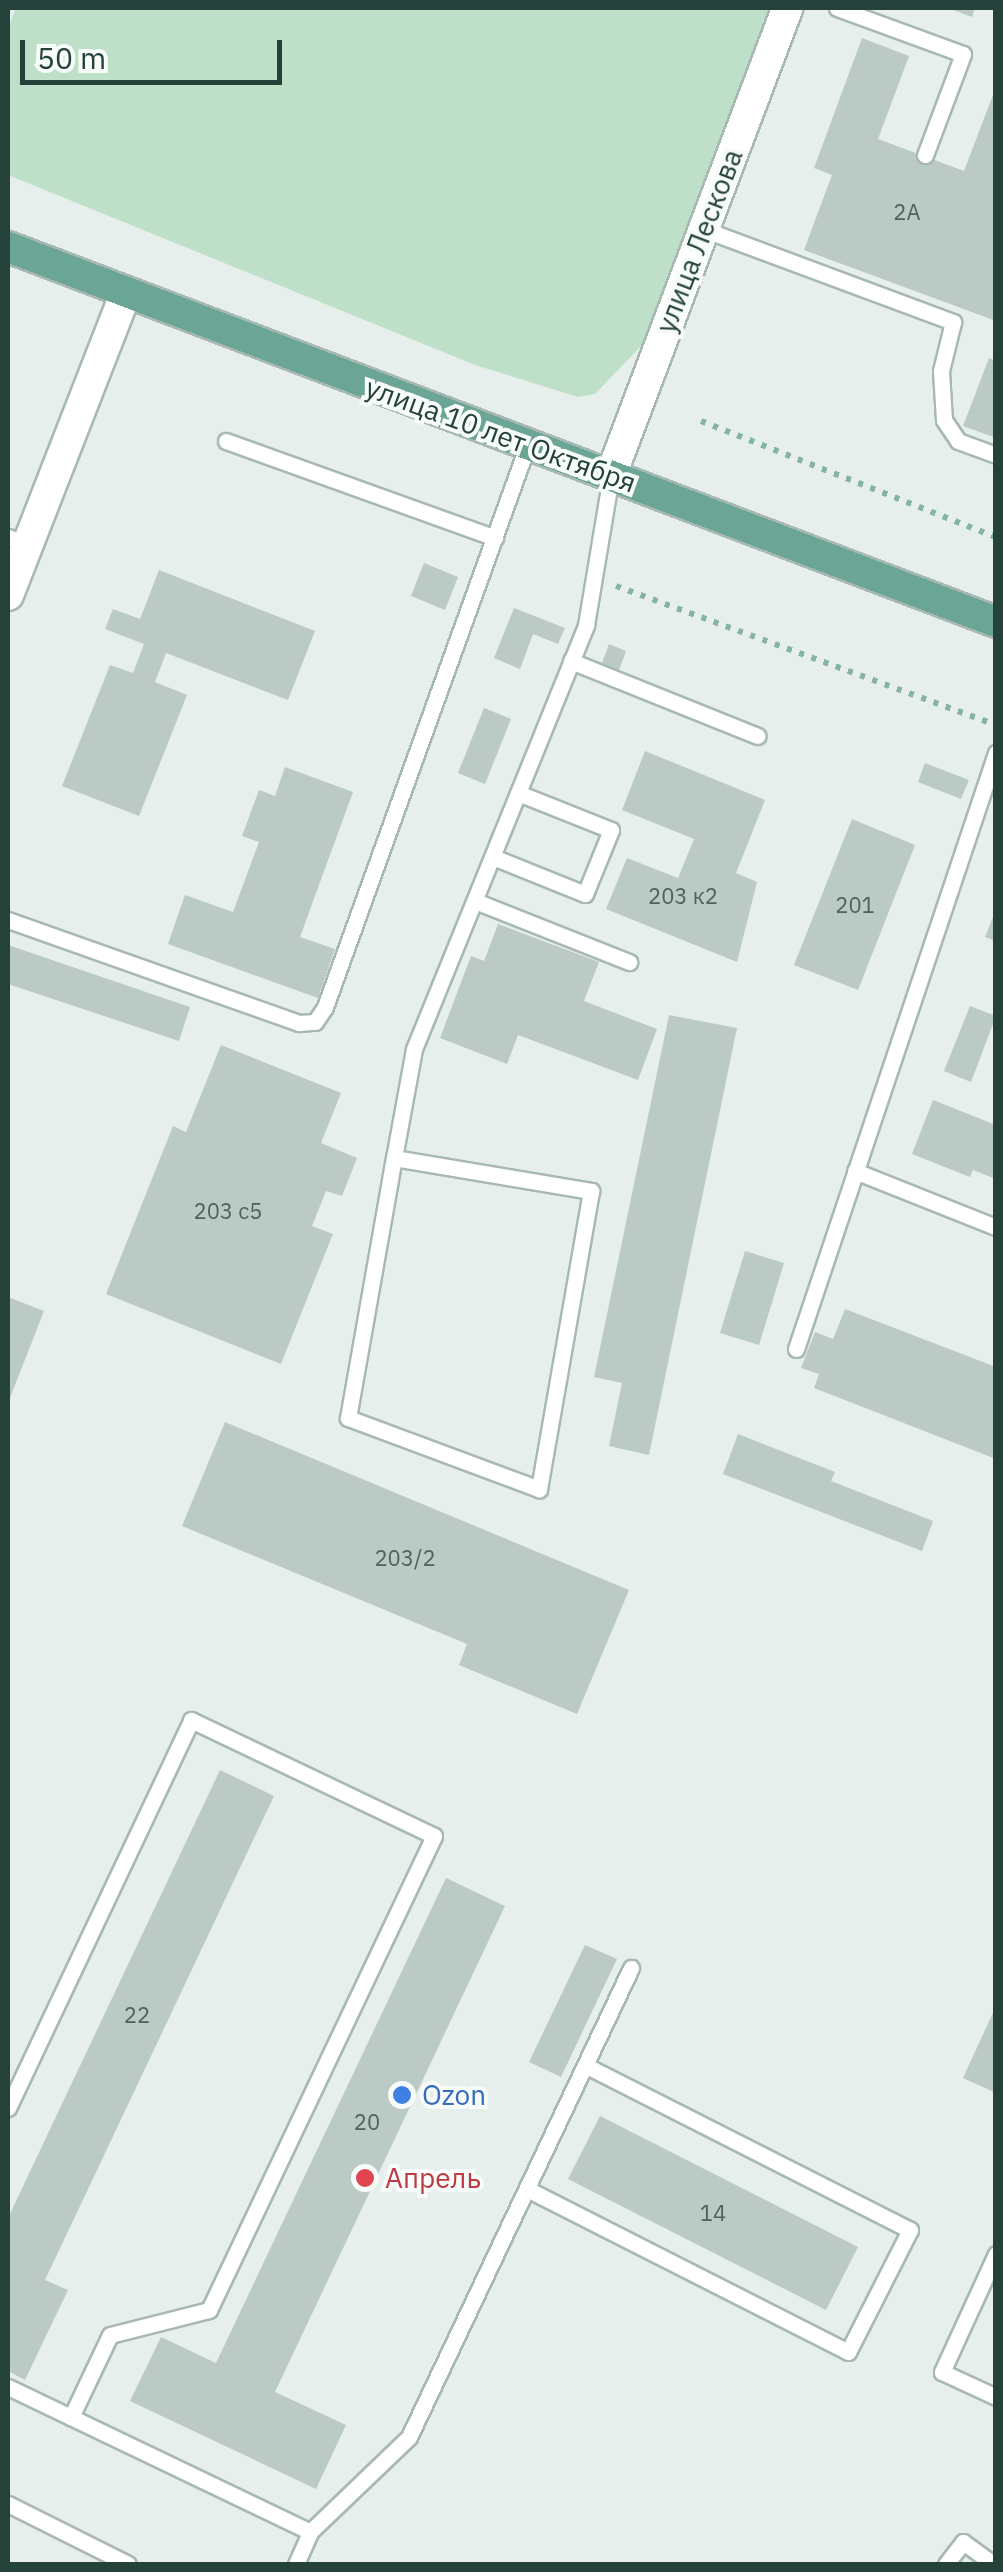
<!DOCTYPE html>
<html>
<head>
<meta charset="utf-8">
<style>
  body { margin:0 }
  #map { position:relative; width:1003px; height:2572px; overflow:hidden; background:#e6efeb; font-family:"IBM Plex Sans",sans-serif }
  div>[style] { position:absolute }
  .green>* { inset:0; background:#bfe0c8 }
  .building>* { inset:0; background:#bbcac4 }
  .path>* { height:6px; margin-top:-3px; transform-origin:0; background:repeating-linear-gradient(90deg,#86b3a5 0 5px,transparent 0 13px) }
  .roads { filter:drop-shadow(2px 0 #a8b8b2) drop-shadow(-2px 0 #a8b8b2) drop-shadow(0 2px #a8b8b2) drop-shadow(0 -2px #a8b8b2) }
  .lane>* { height:15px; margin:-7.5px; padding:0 7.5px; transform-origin:7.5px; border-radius:7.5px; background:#fff }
  .street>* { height:30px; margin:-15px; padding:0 15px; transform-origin:15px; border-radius:15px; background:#fff }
  .secondary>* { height:30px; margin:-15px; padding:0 15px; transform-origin:15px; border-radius:15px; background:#fff }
  .primary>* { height:30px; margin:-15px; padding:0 15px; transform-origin:15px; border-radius:15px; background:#6aa596 }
  .dots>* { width:28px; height:28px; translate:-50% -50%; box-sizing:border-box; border:5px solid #f7fbf9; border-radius:50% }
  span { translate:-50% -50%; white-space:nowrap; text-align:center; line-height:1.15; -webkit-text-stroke:8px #f7fbf9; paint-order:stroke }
  .number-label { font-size:22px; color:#4a645c }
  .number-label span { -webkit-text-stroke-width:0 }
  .street-label { font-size:28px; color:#24423a }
  .shop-label { font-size:28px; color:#366cbe }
  .left { translate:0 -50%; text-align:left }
  .health-label { font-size:28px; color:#be3a42 }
  .frame { position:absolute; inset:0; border:10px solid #24423a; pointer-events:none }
  .scale { position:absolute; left:20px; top:40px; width:262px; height:45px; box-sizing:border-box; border:5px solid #24423a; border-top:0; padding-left:12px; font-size:30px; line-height:35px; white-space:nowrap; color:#24423a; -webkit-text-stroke:8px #f7fbf9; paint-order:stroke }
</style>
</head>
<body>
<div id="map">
  <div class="green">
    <div style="clip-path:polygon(16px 8px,772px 8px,642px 345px,595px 394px,578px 397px,475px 365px,8px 175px,8px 29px)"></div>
  </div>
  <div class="building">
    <div style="clip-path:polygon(948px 8px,975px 8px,972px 17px)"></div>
    <div style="clip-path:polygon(862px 38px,909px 56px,878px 139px,964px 171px,996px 87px,996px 321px,804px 250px,832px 175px,814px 168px)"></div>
    <div style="clip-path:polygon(989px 358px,996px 361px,996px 438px,963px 426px)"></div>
    <div style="clip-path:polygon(424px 563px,458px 577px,445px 610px,411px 596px)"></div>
    <div style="clip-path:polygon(159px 570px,315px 631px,288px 700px,166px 653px,155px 682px,187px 695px,139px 816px,62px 786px,110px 665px,133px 673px,144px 644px,105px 629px,113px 609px,140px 619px)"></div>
    <div style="clip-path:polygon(514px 608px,565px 628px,558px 644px,533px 634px,520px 669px,494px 658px)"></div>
    <div style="clip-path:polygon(609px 644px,626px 651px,619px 670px,602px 663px)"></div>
    <div style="clip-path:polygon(484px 708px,511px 719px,485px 784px,458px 773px)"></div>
    <div style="clip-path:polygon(645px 751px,765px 800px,736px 873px,757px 882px,737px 962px,606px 909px,627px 858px,678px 878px,694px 839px,622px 810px)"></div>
    <div style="clip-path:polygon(925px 763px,969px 780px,961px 799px,918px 782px)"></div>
    <div style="clip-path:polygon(285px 767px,353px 792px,300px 937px,335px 949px,318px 998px,168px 944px,185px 895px,233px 912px,259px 842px,242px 836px,259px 790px,275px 796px)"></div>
    <div style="clip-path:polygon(852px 819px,915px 845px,858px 990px,794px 965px)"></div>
    <div style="clip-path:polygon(995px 912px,996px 912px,996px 941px,985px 937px)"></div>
    <div style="clip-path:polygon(498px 924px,599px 962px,584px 1001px,657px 1029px,638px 1080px,518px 1035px,507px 1064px,440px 1038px,471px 956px,484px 961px)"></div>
    <div style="clip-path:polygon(8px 945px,190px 1007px,179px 1041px,8px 984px)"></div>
    <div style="clip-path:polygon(970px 1006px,996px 1016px,971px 1082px,944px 1071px)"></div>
    <div style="clip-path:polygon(669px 1015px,737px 1028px,649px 1455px,609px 1446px,622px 1383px,594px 1377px)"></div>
    <div style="clip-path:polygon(221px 1045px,341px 1093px,321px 1143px,357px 1158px,342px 1196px,326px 1191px,312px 1226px,333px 1234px,281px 1364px,106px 1294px,173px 1126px,186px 1132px)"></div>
    <div style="clip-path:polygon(933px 1100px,996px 1125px,996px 1179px,973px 1170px,970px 1177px,912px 1154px)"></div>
    <div style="clip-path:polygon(745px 1251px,784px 1263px,759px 1345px,720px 1333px)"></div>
    <div style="clip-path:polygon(8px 1297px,44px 1311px,8px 1403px)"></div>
    <div style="clip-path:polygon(845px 1309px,996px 1367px,996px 1459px,814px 1388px,819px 1374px,801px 1368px,815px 1332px,833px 1339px)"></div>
    <div style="clip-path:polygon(225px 1422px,629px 1590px,577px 1714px,459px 1665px,467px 1644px,182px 1526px)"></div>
    <div style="clip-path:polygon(738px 1434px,835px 1472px,831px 1481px,933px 1521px,922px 1551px,723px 1474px)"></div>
    <div style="clip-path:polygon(220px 1770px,274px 1796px,45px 2280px,68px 2290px,25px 2380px,8px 2371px,8px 2218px)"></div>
    <div style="clip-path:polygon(446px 1878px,505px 1906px,275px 2392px,346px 2425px,316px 2489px,130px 2401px,161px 2337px,216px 2363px)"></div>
    <div style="clip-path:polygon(585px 1945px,617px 1959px,561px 2077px,529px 2062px)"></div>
    <div style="clip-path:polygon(996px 2006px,996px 2093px,963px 2078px)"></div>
    <div style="clip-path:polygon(600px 2116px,858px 2247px,826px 2310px,568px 2179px)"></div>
  </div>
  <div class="path">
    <div style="left:701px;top:421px;width:317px;rotate:21.5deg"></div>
    <div style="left:616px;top:586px;width:405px;rotate:20.1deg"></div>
  </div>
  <div class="roads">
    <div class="lane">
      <div style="left:837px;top:8px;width:134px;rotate:20.1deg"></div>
      <div style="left:963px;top:54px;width:108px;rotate:110.6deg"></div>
      <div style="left:703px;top:229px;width:267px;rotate:20.4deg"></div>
      <div style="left:953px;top:322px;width:50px;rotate:103.8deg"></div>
      <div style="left:941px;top:371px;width:49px;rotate:86.5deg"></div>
      <div style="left:944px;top:420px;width:25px;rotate:56deg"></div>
      <div style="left:958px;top:441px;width:40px;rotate:20.2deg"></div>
      <div style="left:226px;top:441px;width:286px;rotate:19.8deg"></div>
      <div style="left:8px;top:537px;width:21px;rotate:23deg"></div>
      <div style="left:571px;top:661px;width:201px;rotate:21.9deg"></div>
      <div style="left:493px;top:857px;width:99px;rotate:21.9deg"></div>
      <div style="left:585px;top:894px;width:69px;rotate:-67.9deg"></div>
      <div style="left:611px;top:830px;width:100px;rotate:-158.3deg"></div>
      <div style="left:475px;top:901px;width:166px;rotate:21.6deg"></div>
      <div style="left:8px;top:920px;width:309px;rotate:19.5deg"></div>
      <div style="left:299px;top:1023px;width:16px;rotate:-4deg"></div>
      <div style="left:315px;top:1022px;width:18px;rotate:-56deg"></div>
      <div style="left:325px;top:1007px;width:598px;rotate:-70.17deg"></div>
      <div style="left:394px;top:1158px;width:200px;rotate:9.5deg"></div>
      <div style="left:591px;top:1191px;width:303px;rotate:99.9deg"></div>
      <div style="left:539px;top:1489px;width:204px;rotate:-159.6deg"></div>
      <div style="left:348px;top:1418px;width:264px;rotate:-80deg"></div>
      <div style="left:394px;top:1158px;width:111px;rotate:-79.6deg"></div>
      <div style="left:414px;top:1049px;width:458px;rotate:-67.9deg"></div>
      <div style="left:586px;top:625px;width:152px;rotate:-80.5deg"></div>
      <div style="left:855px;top:1171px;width:152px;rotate:21.7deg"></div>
      <div style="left:796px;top:1349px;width:629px;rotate:-71.45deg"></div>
      <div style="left:8px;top:2108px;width:429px;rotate:-64.7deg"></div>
      <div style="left:191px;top:1720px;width:269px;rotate:25.5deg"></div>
      <div style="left:434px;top:1836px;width:525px;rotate:115.39deg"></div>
      <div style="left:209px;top:2310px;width:102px;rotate:165.8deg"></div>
      <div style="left:110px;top:2335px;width:91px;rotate:115.4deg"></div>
      <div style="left:527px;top:2189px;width:360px;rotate:26.9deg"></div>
      <div style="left:848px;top:2352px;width:137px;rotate:-63.1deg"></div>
      <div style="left:910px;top:2230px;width:364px;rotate:-153.1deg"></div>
      <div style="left:996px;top:2254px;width:130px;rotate:114.6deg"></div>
      <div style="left:942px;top:2372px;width:60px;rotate:24.8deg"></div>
      <div style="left:8px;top:2387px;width:335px;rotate:25.6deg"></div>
      <div style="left:8px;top:2504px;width:134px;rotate:26.6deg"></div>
      <div style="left:296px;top:2564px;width:35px;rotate:-66deg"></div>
      <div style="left:310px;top:2532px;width:137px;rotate:-43.8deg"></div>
      <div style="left:409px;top:2437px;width:519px;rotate:-64.67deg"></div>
      <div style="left:946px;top:2564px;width:28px;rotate:-52deg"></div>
      <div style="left:963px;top:2542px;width:37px;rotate:36deg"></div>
    </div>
    <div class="street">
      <div style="left:8px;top:595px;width:322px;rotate:-68.7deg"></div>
    </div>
    <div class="secondary">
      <div style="left:611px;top:475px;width:499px;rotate:-69.3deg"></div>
    </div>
    <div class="primary">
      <div style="left:8px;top:247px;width:1057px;rotate:20.78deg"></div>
    </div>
  </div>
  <div class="dots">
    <div style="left:402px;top:2095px;background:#3f7fe0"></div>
    <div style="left:365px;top:2178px;background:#e0444e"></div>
  </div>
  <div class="number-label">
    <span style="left:907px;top:212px">2А</span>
    <span style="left:683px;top:896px">203 к2</span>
    <span style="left:855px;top:905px">201</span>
    <span style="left:228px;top:1211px">203 с5</span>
    <span style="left:405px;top:1558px">203/2</span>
    <span style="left:137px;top:2015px">22</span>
    <span style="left:367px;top:2122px">20</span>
    <span style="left:713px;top:2213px">14</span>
  </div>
  <div class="street-label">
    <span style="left:699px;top:241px;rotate:-69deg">улица Лескова</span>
    <span style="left:501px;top:435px;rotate:20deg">улица 10 лет Октября</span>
  </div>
  <div class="shop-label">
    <span class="left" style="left:422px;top:2095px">Ozon</span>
  </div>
  <div class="health-label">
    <span class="left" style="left:385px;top:2178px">Апрель</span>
  </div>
  <div class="frame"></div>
  <div class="scale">50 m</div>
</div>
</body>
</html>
